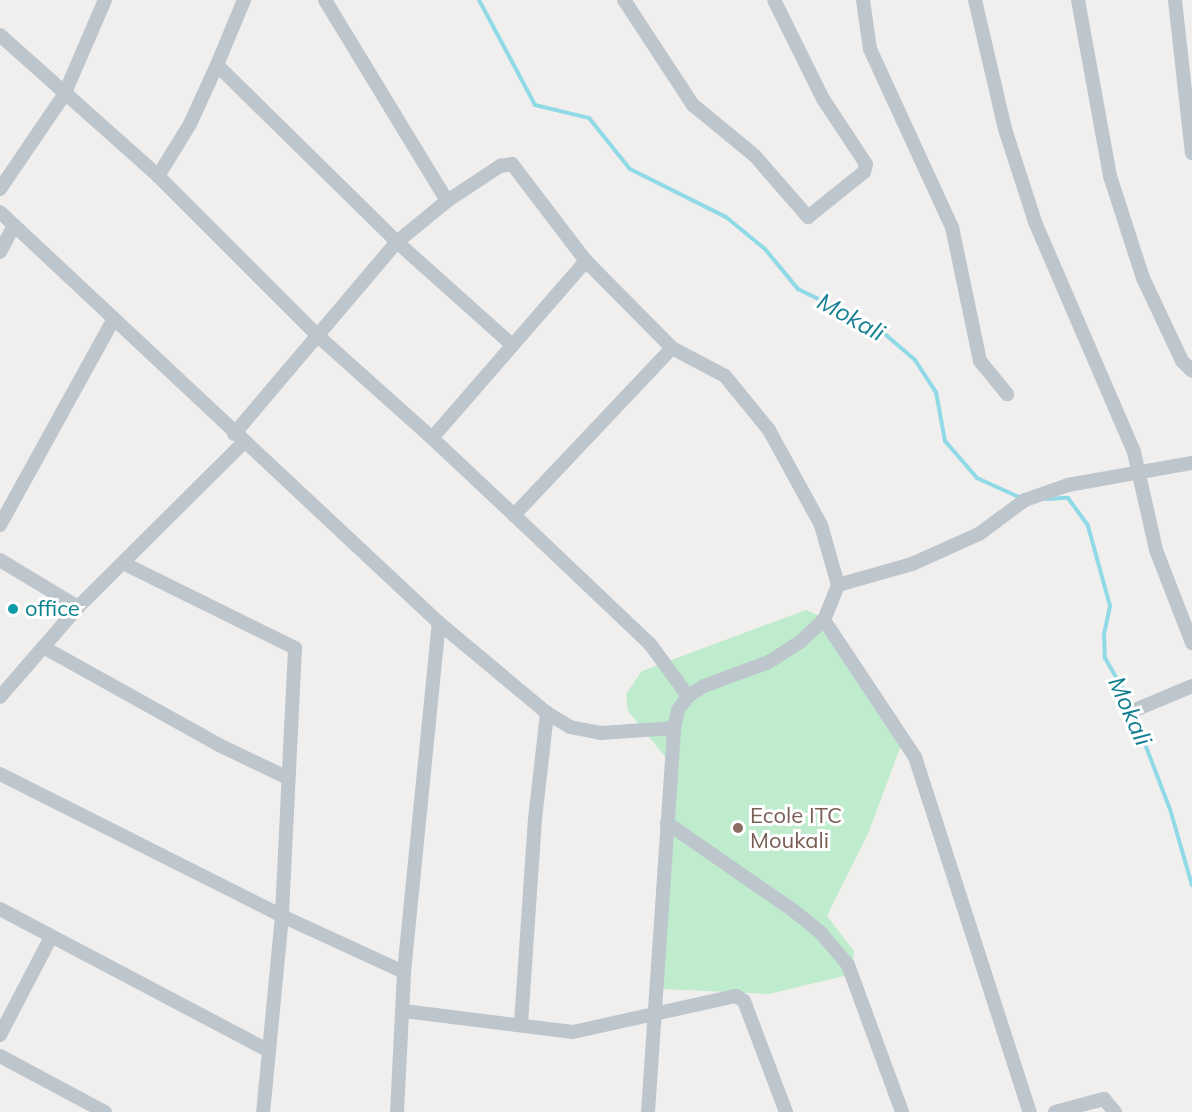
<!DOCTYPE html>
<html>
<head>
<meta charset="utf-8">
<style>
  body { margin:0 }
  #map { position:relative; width:1192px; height:1112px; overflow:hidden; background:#f1eeee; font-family:Mulish,sans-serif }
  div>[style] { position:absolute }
  .green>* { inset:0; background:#bfeccd }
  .stream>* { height:4px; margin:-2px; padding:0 2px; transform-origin:2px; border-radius:2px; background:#8fdae6 }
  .street>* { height:14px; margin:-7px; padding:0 7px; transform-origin:7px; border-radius:7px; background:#bdc6cc }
  .dots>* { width:16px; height:16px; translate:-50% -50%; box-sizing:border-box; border:3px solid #fff; border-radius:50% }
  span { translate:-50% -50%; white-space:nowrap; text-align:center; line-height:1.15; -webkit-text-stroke:6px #fff; paint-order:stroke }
  .culture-label { font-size:22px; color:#0d838f }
  .left { translate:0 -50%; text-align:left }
  .education-label { font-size:22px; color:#785e54 }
  .water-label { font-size:24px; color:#158091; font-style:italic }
</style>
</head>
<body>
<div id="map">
  <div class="green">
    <div style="clip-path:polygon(806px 610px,829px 620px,904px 737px,868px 834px,827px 916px,854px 951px,852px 974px,769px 994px,663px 989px,666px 758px,628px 711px,626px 694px,642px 671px)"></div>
  </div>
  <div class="stream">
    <div style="left:479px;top:0;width:119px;rotate:61.9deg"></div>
    <div style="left:535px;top:105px;width:56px;rotate:13.5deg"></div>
    <div style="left:589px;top:118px;width:65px;rotate:51.2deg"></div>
    <div style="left:630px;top:169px;width:107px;rotate:26.6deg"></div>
    <div style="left:726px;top:217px;width:50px;rotate:39.4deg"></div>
    <div style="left:765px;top:249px;width:52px;rotate:50.5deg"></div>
    <div style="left:798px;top:289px;width:90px;rotate:26.3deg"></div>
    <div style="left:879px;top:329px;width:48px;rotate:40.7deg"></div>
    <div style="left:915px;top:360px;width:38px;rotate:57deg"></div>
    <div style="left:936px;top:392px;width:50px;rotate:79.6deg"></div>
    <div style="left:945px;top:441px;width:49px;rotate:49.1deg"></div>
    <div style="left:977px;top:478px;width:48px;rotate:24.4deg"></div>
    <div style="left:1046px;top:499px;width:22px;rotate:-3deg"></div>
    <div style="left:1068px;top:498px;width:34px;rotate:54deg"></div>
    <div style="left:1088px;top:526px;width:83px;rotate:74.6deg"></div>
    <div style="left:1110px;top:606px;width:30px;rotate:102deg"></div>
    <div style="left:1104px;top:635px;width:23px;rotate:88deg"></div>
    <div style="left:1105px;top:658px;width:39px;rotate:60deg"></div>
    <div style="left:1125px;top:692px;width:125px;rotate:69deg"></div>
    <div style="left:1170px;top:809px;width:79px;rotate:73.9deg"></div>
  </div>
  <div class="street">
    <div style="left:244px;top:0;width:70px;rotate:112.6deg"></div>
    <div style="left:217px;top:65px;width:252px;rotate:44.5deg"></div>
    <div style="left:397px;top:242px;width:154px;rotate:41.8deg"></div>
    <div style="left:325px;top:0;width:235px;rotate:58.7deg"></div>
    <div style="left:624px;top:0;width:126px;rotate:56.7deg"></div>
    <div style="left:693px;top:105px;width:80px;rotate:39.4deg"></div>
    <div style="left:755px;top:156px;width:81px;rotate:49deg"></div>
    <div style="left:808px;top:217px;width:72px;rotate:-38.8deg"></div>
    <div style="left:864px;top:172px;width:8px;rotate:-76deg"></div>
    <div style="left:866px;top:164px;width:78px;rotate:-123.5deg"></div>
    <div style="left:823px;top:99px;width:110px;rotate:-116.3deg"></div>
    <div style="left:863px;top:0;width:49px;rotate:81.9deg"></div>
    <div style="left:870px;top:49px;width:196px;rotate:65.3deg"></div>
    <div style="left:952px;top:227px;width:137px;rotate:78.2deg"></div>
    <div style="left:980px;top:361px;width:43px;rotate:50.7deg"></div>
    <div style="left:975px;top:0;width:132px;rotate:76.9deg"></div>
    <div style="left:1005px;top:129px;width:98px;rotate:72.1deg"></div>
    <div style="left:1035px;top:222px;width:250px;rotate:66.7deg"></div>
    <div style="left:1134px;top:452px;width:100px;rotate:77.3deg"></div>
    <div style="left:1156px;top:550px;width:100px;rotate:68.8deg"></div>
    <div style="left:1078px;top:0;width:179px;rotate:79.7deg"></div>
    <div style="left:1110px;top:176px;width:107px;rotate:72.1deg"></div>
    <div style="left:1143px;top:278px;width:92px;rotate:64.8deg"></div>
    <div style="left:1182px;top:361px;width:14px;rotate:45deg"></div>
    <div style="left:1175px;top:0;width:154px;rotate:83.7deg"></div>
    <div style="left:0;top:35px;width:212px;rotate:41.7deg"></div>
    <div style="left:158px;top:176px;width:226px;rotate:45deg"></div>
    <div style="left:318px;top:336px;width:153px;rotate:41.8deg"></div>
    <div style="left:158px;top:176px;width:61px;rotate:-58.4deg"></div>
    <div style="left:190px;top:124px;width:65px;rotate:-65.4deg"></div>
    <div style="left:0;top:189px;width:114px;rotate:-55.8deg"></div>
    <div style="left:64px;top:95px;width:103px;rotate:-66.7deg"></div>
    <div style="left:0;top:212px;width:601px;rotate:43.11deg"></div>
    <div style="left:439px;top:623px;width:141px;rotate:39.8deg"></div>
    <div style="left:547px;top:713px;width:27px;rotate:31deg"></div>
    <div style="left:570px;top:727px;width:32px;rotate:11deg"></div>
    <div style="left:601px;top:733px;width:73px;rotate:-3.9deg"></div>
    <div style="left:0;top:252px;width:30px;rotate:-62deg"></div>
    <div style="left:672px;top:348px;width:60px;rotate:27.8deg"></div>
    <div style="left:725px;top:376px;width:70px;rotate:50.8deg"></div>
    <div style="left:769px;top:430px;width:108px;rotate:61.3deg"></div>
    <div style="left:821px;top:525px;width:62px;rotate:74.2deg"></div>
    <div style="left:234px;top:434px;width:252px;rotate:-49.7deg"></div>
    <div style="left:397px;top:242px;width:65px;rotate:-39.4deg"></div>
    <div style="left:447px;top:201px;width:64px;rotate:-33.4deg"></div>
    <div style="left:500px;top:166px;width:12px;rotate:-9deg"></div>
    <div style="left:512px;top:164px;width:122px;rotate:52.7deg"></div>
    <div style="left:586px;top:261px;width:122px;rotate:45.3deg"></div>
    <div style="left:672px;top:348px;width:230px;rotate:133.4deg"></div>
    <div style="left:514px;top:515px;width:187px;rotate:43.5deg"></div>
    <div style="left:650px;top:644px;width:64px;rotate:53.8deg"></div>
    <div style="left:514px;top:515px;width:112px;rotate:-136.8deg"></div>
    <div style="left:432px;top:438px;width:235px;rotate:-49deg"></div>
    <div style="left:0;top:525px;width:234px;rotate:-61.1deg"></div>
    <div style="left:0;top:560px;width:91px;rotate:31.1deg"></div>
    <div style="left:123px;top:563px;width:192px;rotate:26.3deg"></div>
    <div style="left:295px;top:648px;width:268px;rotate:92.8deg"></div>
    <div style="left:282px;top:916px;width:197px;rotate:95.5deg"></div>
    <div style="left:824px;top:620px;width:164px;rotate:56.4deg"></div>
    <div style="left:915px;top:757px;width:373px;rotate:72.1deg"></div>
    <div style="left:45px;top:648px;width:199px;rotate:29.1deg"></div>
    <div style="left:219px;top:745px;width:76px;rotate:25.6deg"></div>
    <div style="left:0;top:697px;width:119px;rotate:-49.1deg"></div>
    <div style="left:78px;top:607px;width:233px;rotate:-44.8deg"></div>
    <div style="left:1135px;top:710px;width:62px;rotate:-22.8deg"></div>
    <div style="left:0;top:774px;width:316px;rotate:26.7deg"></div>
    <div style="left:282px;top:916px;width:134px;rotate:24.7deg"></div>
    <div style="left:667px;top:823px;width:155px;rotate:34.7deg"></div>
    <div style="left:794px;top:911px;width:35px;rotate:39deg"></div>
    <div style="left:821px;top:933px;width:42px;rotate:49.8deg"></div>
    <div style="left:848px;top:965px;width:157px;rotate:69.8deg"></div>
    <div style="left:0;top:909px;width:302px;rotate:27.8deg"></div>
    <div style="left:404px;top:1011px;width:170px;rotate:7.1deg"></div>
    <div style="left:573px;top:1032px;width:167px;rotate:-12.5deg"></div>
    <div style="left:736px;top:996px;width:9px;rotate:32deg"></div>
    <div style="left:744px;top:1001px;width:119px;rotate:69.3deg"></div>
    <div style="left:521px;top:1024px;width:205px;rotate:-86.1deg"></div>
    <div style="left:535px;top:819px;width:107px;rotate:-83.5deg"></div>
    <div style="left:0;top:1035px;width:110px;rotate:-62.5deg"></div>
    <div style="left:0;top:1056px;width:119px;rotate:28.1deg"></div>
    <div style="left:397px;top:1112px;width:140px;rotate:-87.1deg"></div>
    <div style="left:404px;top:972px;width:351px;rotate:-84.3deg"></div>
    <div style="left:648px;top:1112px;width:385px;rotate:-86.1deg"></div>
    <div style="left:674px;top:728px;width:18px;rotate:-77deg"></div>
    <div style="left:678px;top:710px;width:17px;rotate:-54deg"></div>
    <div style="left:688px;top:696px;width:19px;rotate:-32deg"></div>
    <div style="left:704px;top:686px;width:69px;rotate:-20.3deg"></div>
    <div style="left:769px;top:662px;width:37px;rotate:-33deg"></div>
    <div style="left:800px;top:642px;width:33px;rotate:-43deg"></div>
    <div style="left:824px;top:620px;width:38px;rotate:-68deg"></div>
    <div style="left:838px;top:585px;width:77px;rotate:-15.8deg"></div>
    <div style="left:912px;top:564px;width:73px;rotate:-24.1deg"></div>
    <div style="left:979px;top:534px;width:57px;rotate:-36.5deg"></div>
    <div style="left:1025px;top:500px;width:46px;rotate:-19.2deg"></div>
    <div style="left:1068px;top:485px;width:126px;rotate:-10.1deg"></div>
    <div style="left:1055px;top:1112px;width:51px;rotate:-14.9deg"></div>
    <div style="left:1104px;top:1099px;width:17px;rotate:50deg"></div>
  </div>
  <div class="dots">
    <div style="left:13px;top:609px;background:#0f9aa8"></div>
    <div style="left:738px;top:828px;background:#8d6e63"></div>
  </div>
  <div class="culture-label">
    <span class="left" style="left:25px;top:609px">office</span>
  </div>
  <div class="education-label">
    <span class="left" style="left:750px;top:828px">Ecole ITC<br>Moukali</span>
  </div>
  <div class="water-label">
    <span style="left:851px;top:317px;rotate:29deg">Mokali</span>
    <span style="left:1130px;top:711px;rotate:66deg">Mokali</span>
  </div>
</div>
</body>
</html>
